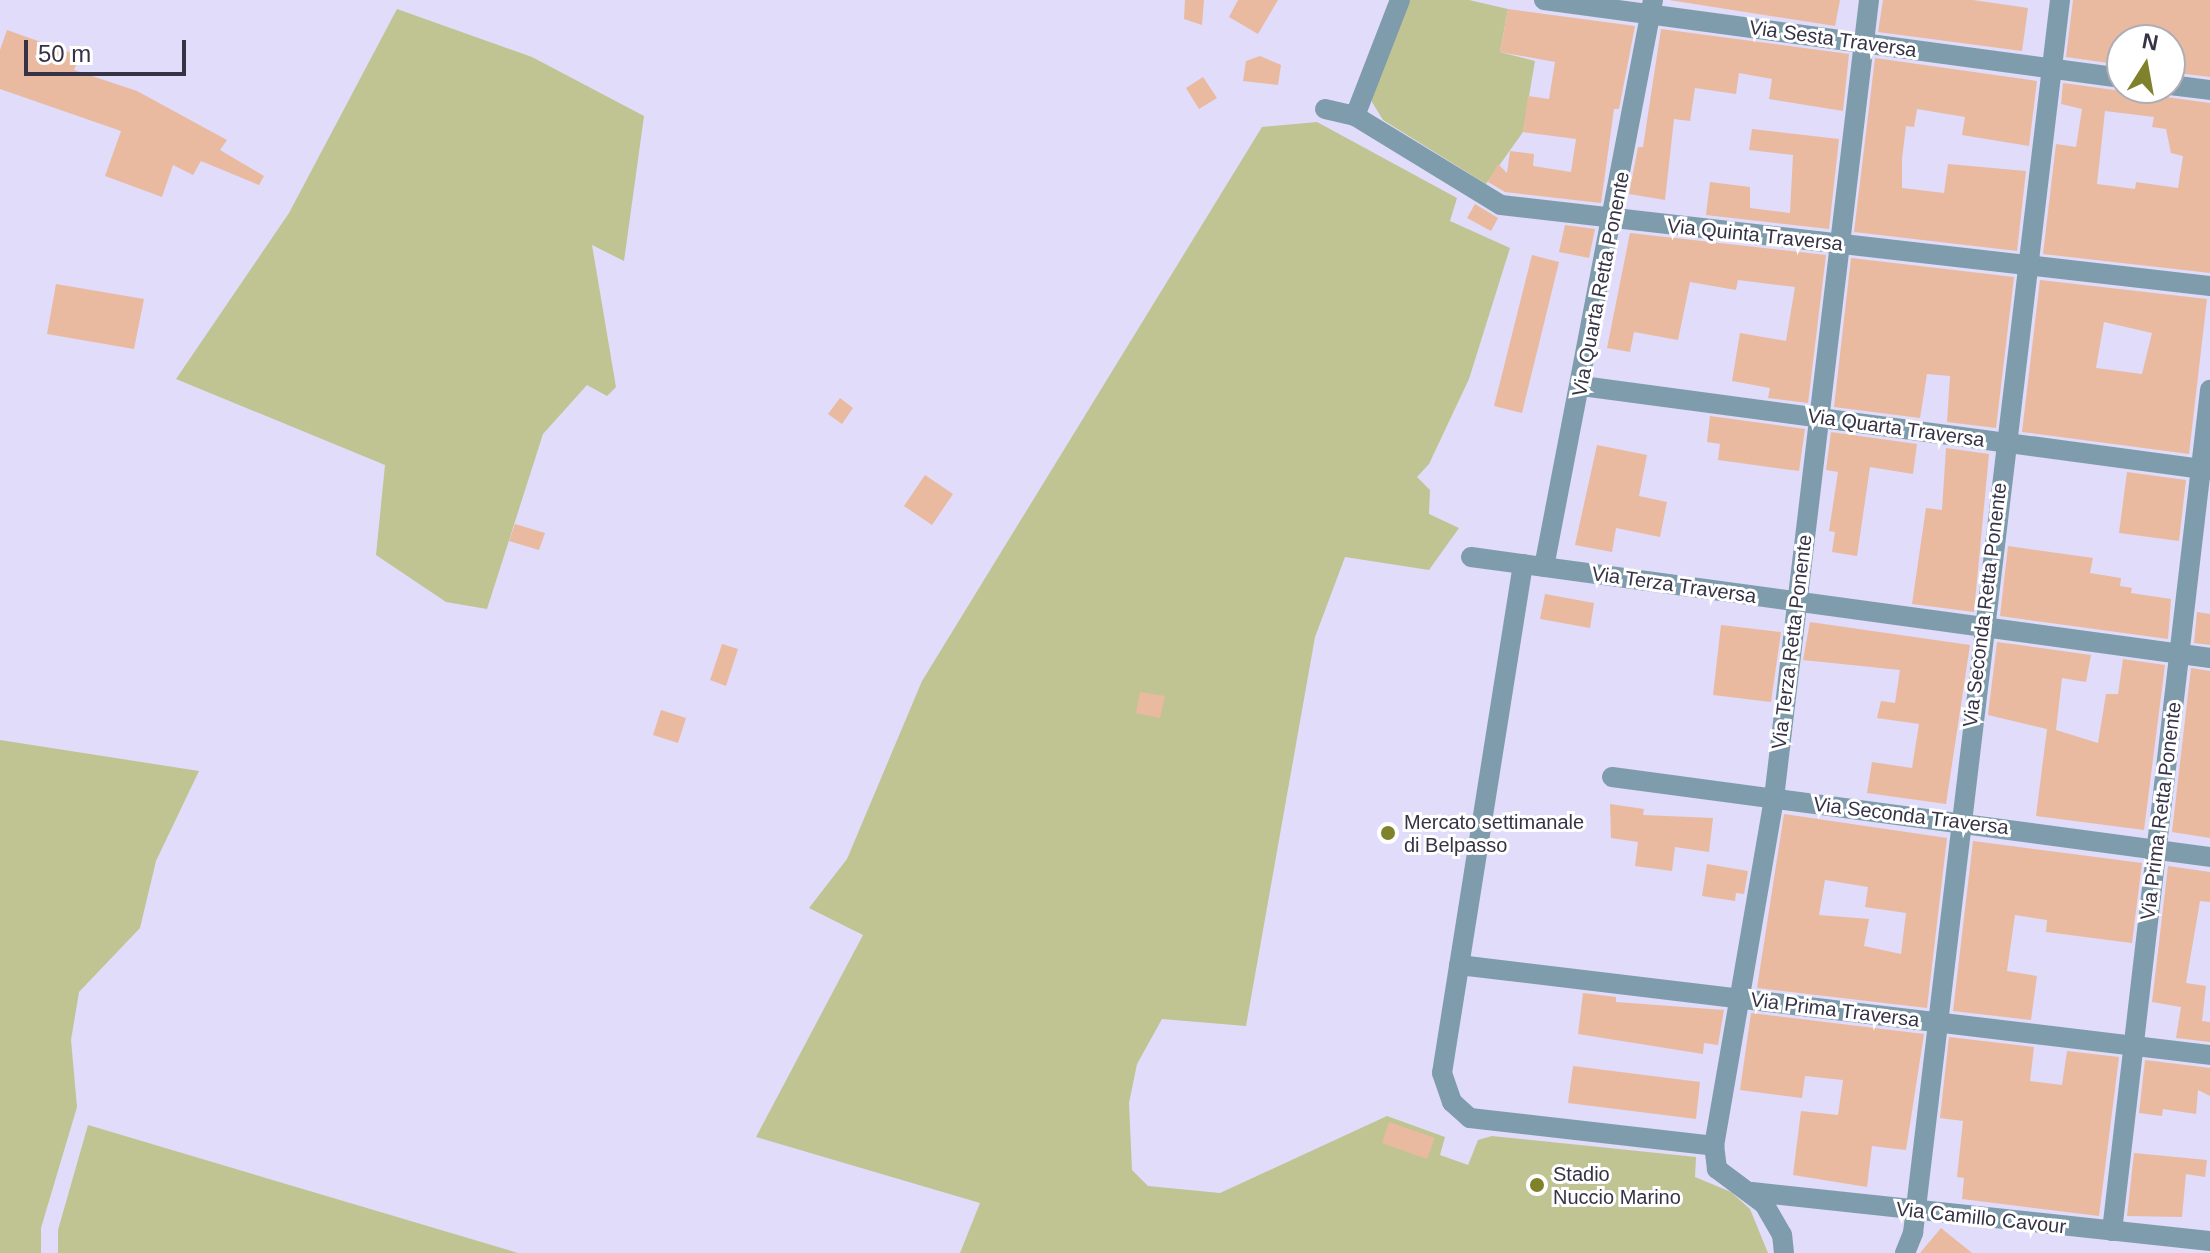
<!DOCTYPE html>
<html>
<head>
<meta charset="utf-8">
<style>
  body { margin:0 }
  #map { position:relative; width:2210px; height:1253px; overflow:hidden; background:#e0dcf9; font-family:Helvetica,sans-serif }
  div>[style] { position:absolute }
  .green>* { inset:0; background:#c0c493 }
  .building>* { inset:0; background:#e9baa0 }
  .minor>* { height:20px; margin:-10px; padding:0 10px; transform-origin:10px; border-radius:10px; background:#7e9cac }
  .dots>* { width:22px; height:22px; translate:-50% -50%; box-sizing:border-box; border:4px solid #fff; border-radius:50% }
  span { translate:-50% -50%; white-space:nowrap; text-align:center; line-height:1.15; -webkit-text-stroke:6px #fff; paint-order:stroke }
  .street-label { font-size:20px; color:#363346 }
  .poi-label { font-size:20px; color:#363346 }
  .left { translate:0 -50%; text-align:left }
  .north { position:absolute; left:2106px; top:24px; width:80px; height:80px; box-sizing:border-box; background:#fff; border:2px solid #afadb5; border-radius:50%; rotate:11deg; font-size:22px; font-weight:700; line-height:32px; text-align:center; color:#363346 }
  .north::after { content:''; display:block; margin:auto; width:28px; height:36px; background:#7f822b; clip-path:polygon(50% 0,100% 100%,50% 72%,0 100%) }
  .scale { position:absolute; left:24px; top:40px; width:162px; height:36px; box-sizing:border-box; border:4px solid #363346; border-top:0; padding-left:10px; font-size:24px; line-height:28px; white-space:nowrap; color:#363346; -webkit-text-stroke:6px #fff; paint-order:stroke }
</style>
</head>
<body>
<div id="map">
  <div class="green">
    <div style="clip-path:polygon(1408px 0,1469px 0,1508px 9px,1500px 52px,1535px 61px,1523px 132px,1486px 184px,1383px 120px,1372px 102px,1371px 92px)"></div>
    <div style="clip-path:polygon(397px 9px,532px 57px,644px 116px,624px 261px,592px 245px,616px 387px,607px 396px,587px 385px,543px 434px,487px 609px,446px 602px,376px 555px,385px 465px,176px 379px,289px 213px)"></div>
    <div style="clip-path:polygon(1317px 122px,1457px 198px,1450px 221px,1510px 248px,1469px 379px,1429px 464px,1417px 477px,1430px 490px,1429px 514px,1459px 528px,1429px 570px,1345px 557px,1315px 637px,1246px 1026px,1162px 1019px,1137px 1064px,1129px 1103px,1132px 1170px,1148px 1186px,1220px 1193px,1387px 1116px,1445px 1137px,1440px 1155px,1468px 1165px,1478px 1140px,1492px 1136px,1696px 1157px,1695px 1177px,1731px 1192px,1750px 1209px,1768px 1253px,960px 1253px,980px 1203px,756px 1137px,863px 935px,809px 908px,847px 859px,922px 681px,1262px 127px)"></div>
    <div style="clip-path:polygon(0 740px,199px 771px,156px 861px,140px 928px,79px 992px,71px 1040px,77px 1107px,41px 1228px,41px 1253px,0 1253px)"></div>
    <div style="clip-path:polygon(88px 1125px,518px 1253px,58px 1253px,58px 1230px)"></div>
  </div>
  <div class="building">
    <div style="clip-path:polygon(1185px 0,1204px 0,1202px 25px,1184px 19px)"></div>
    <div style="clip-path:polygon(1238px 0,1278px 0,1258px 34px,1229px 17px)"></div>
    <div style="clip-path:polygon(1669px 0,1840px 0,1835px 26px)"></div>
    <div style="clip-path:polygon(1883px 0,1973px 0,2028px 8px,2022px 51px,1878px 32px)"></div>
    <div style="clip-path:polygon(2073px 0,2210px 0,2210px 77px,2170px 72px,2170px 40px,2122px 40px,2122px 65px,2066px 57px)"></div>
    <div style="clip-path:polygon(1508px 9px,1635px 26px,1619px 109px,1614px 109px,1601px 203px,1505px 192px,1488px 182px,1498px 164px,1507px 173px,1510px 151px,1534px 154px,1533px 166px,1571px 172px,1576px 139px,1523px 132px,1528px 96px,1549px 99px,1555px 62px,1500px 52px)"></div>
    <div style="clip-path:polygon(1661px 29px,1849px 54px,1843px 111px,1769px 99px,1772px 79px,1739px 73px,1736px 94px,1695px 88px,1690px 121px,1674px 119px,1665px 200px,1629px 194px,1638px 147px,1643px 147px)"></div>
    <div style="clip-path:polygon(7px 30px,80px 56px,74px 70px,137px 91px,227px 140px,220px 150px,264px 176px,259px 185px,201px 161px,193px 175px,173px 165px,162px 197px,105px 176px,121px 131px,0 89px,0 50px)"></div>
    <div style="clip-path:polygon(1260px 56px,1281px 65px,1278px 85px,1243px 81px,1246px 61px)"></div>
    <div style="clip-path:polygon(1875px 58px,2037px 81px,2029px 146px,1962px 135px,1965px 117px,1917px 109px,1914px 127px,1906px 126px,1902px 159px,1902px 188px,1944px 193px,1948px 164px,2026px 171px,2017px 251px,1854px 232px)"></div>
    <div style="clip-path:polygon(1203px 77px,1217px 98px,1199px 109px,1186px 88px)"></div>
    <div style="clip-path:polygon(evenodd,2063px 83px,2210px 103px,2210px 273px,2043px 254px,2056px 144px,2076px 147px,2082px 109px,2061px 104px,2063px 83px,2105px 111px,2154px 117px,2152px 127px,2166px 129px,2171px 153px,2183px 156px,2178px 188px,2136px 182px,2135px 189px,2097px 184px,2105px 111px)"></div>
    <div style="clip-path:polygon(1752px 129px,1839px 139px,1829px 229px,1706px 215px,1710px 182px,1750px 187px,1750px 208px,1790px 213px,1793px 155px,1749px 150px)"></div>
    <div style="clip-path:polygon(1475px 204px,1498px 218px,1491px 231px,1467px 218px)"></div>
    <div style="clip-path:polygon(1565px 225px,1595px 229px,1589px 258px,1559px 252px)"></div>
    <div style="clip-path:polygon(1630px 233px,1826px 255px,1808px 403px,1768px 398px,1770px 388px,1732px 381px,1740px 333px,1786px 341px,1795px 287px,1738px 280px,1736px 290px,1690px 282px,1678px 340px,1634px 332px,1630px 352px,1607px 348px)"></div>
    <div style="clip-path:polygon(1532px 255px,1559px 262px,1522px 413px,1494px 406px)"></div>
    <div style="clip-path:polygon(1851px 258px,2014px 277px,1996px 428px,1947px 422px,1950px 376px,1927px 374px,1920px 418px,1834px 407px)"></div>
    <div style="clip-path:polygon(evenodd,2040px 280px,2207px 299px,2189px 454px,2022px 432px,2040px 280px,2104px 322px,2152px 333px,2142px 374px,2096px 368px,2104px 322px)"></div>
    <div style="clip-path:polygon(56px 284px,144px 299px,134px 349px,47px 334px)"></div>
    <div style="clip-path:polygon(840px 398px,853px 408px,842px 424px,828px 414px)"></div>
    <div style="clip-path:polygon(1710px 416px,1805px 429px,1799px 471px,1718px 460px,1720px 444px,1707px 442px)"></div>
    <div style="clip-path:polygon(1831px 432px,1917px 444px,1913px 474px,1870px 467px,1857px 556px,1832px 552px,1835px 532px,1829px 531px,1838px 472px,1826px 470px)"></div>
    <div style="clip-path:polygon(1597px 445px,1647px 455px,1639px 496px,1667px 502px,1660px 537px,1616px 528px,1612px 552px,1575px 545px)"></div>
    <div style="clip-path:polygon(1946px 448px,1989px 454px,1974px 612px,1912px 604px,1926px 508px,1942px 510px)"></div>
    <div style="clip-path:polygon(2127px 472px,2186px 480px,2179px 541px,2119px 533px)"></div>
    <div style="clip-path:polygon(925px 475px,953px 494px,932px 525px,904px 506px)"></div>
    <div style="clip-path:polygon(515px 524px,545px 533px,539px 550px,509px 541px)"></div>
    <div style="clip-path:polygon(2008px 546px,2093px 558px,2090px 573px,2121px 578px,2120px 586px,2132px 588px,2131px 593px,2171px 599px,2168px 639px,2000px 616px)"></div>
    <div style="clip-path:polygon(1545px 594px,1594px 603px,1590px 628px,1540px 619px)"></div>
    <div style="clip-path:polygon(2197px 612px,2210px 614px,2210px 645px,2194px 643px)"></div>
    <div style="clip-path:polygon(1810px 622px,1970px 645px,1946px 804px,1867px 793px,1872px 762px,1912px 768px,1919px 724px,1877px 718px,1881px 701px,1895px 703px,1900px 670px,1803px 660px)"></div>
    <div style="clip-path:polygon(1721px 625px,1781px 632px,1771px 702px,1713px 695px)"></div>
    <div style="clip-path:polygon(1997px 642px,2091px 655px,2086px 682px,2062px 678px,2056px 730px,2098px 743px,2106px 694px,2118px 694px,2123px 659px,2165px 665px,2144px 830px,2036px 816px,2047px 729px,1988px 715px)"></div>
    <div style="clip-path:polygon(722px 644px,738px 649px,726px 686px,710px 680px)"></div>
    <div style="clip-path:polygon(2191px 668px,2210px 671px,2210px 838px,2172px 832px)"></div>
    <div style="clip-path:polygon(1140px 692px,1165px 696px,1160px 718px,1136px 713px)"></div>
    <div style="clip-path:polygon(661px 710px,686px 718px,678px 743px,653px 735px)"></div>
    <div style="clip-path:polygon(1610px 804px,1644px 809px,1643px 815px,1713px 818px,1709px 852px,1675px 847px,1672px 871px,1635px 866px,1638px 842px,1611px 838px)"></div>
    <div style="clip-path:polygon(evenodd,1784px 814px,1947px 838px,1927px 1008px,1757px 988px,1784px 814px,1825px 880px,1868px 887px,1865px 907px,1906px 913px,1901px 954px,1864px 946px,1869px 919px,1819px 915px,1825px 880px)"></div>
    <div style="clip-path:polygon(1973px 841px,2142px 863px,2132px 943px,2046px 932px,2047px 920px,2015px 915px,2007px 971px,2037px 976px,2031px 1020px,1953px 1011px)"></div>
    <div style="clip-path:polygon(1707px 864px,1748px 871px,1744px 894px,1736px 893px,1735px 901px,1702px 896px)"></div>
    <div style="clip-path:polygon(2168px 866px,2210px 872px,2210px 902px,2200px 901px,2186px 983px,2206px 986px,2202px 1021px,2210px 1022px,2210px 1042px,2176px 1038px,2181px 1007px,2152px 1002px)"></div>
    <div style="clip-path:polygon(1583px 993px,1616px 997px,1616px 1002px,1724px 1010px,1718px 1045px,1704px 1043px,1703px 1054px,1578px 1034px)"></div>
    <div style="clip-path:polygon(1751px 1013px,1924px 1034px,1906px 1150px,1872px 1146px,1867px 1187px,1793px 1175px,1801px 1111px,1838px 1115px,1843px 1080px,1805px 1076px,1802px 1098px,1740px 1090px)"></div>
    <div style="clip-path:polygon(1949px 1037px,2034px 1047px,2030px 1081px,2062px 1085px,2067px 1051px,2119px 1057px,2099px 1216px,1962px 1199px,1964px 1178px,1957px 1177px,1963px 1121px,1940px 1118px)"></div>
    <div style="clip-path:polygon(2145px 1060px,2210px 1068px,2210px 1096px,2198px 1090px,2196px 1114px,2163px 1109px,2162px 1116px,2139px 1113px)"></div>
    <div style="clip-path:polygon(1573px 1066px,1700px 1082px,1696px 1119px,1568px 1103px)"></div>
    <div style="clip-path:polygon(1389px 1122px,1435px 1138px,1427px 1159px,1382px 1143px)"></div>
    <div style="clip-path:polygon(2134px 1153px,2207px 1160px,2205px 1177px,2186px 1174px,2182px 1217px,2127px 1216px)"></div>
    <div style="clip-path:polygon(1941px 1228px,1972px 1253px,1920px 1253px)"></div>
  </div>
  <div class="minor">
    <div style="left:1544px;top:0;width:583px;rotate:7.69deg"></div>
    <div style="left:2170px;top:85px;width:40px;rotate:7.1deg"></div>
    <div style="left:1325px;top:109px;width:31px;rotate:13deg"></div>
    <div style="left:1355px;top:116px;width:171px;rotate:31.4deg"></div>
    <div style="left:1501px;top:205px;width:714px;rotate:6.52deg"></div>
    <div style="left:1355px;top:116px;width:124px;rotate:-68.8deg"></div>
    <div style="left:1582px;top:386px;width:634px;rotate:7.62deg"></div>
    <div style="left:1471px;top:557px;width:746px;rotate:7.78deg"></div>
    <div style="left:1523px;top:564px;width:515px;rotate:99.04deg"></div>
    <div style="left:1442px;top:1073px;width:31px;rotate:71deg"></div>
    <div style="left:1452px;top:1102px;width:24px;rotate:42deg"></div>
    <div style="left:1470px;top:1118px;width:246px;rotate:6.5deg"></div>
    <div style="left:1544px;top:567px;width:577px;rotate:-79.12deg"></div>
    <div style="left:1612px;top:777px;width:603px;rotate:7.62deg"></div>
    <div style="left:1459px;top:965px;width:756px;rotate:6.83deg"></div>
    <div style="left:1752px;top:1192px;width:461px;rotate:6.1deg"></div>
    <div style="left:2112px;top:1231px;width:847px;rotate:-83.35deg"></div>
    <div style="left:1784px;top:1253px;width:18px;rotate:-96deg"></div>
    <div style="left:1782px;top:1235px;width:36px;rotate:-120deg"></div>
    <div style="left:1764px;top:1204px;width:59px;rotate:-143.3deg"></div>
    <div style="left:1717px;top:1169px;width:23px;rotate:-97deg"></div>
    <div style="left:1714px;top:1146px;width:353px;rotate:-80.2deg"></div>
    <div style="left:1774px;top:798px;width:804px;rotate:-83.21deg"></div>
    <div style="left:1905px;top:1253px;width:22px;rotate:-68deg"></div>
    <div style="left:1913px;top:1233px;width:1242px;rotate:-83.2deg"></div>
  </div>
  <div class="dots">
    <div style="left:1388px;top:833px;background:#7f822b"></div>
    <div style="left:1537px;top:1185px;background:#7f822b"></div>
  </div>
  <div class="street-label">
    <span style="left:1833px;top:39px;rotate:8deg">Via Sesta Traversa</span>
    <span style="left:1755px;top:235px;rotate:6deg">Via Quinta Traversa</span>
    <span style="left:1601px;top:284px;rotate:-79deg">Via Quarta Retta Ponente</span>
    <span style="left:1896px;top:428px;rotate:8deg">Via Quarta Traversa</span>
    <span style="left:1674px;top:585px;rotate:8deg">Via Terza Traversa</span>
    <span style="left:1985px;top:605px;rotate:-83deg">Via Seconda Retta Ponente</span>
    <span style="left:1792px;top:642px;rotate:-83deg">Via Terza Retta Ponente</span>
    <span style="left:2161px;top:811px;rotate:-83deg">Via Prima Retta Ponente</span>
    <span style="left:1911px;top:816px;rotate:7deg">Via Seconda Traversa</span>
    <span style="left:1835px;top:1010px;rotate:7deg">Via Prima Traversa</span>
    <span style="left:1981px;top:1218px;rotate:6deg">Via Camillo Cavour</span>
  </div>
  <div class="poi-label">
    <span class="left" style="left:1404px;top:834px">Mercato settimanale<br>di Belpasso</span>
    <span class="left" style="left:1553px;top:1186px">Stadio<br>Nuccio Marino</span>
  </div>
  <div class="north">N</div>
  <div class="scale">50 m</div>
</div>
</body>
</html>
